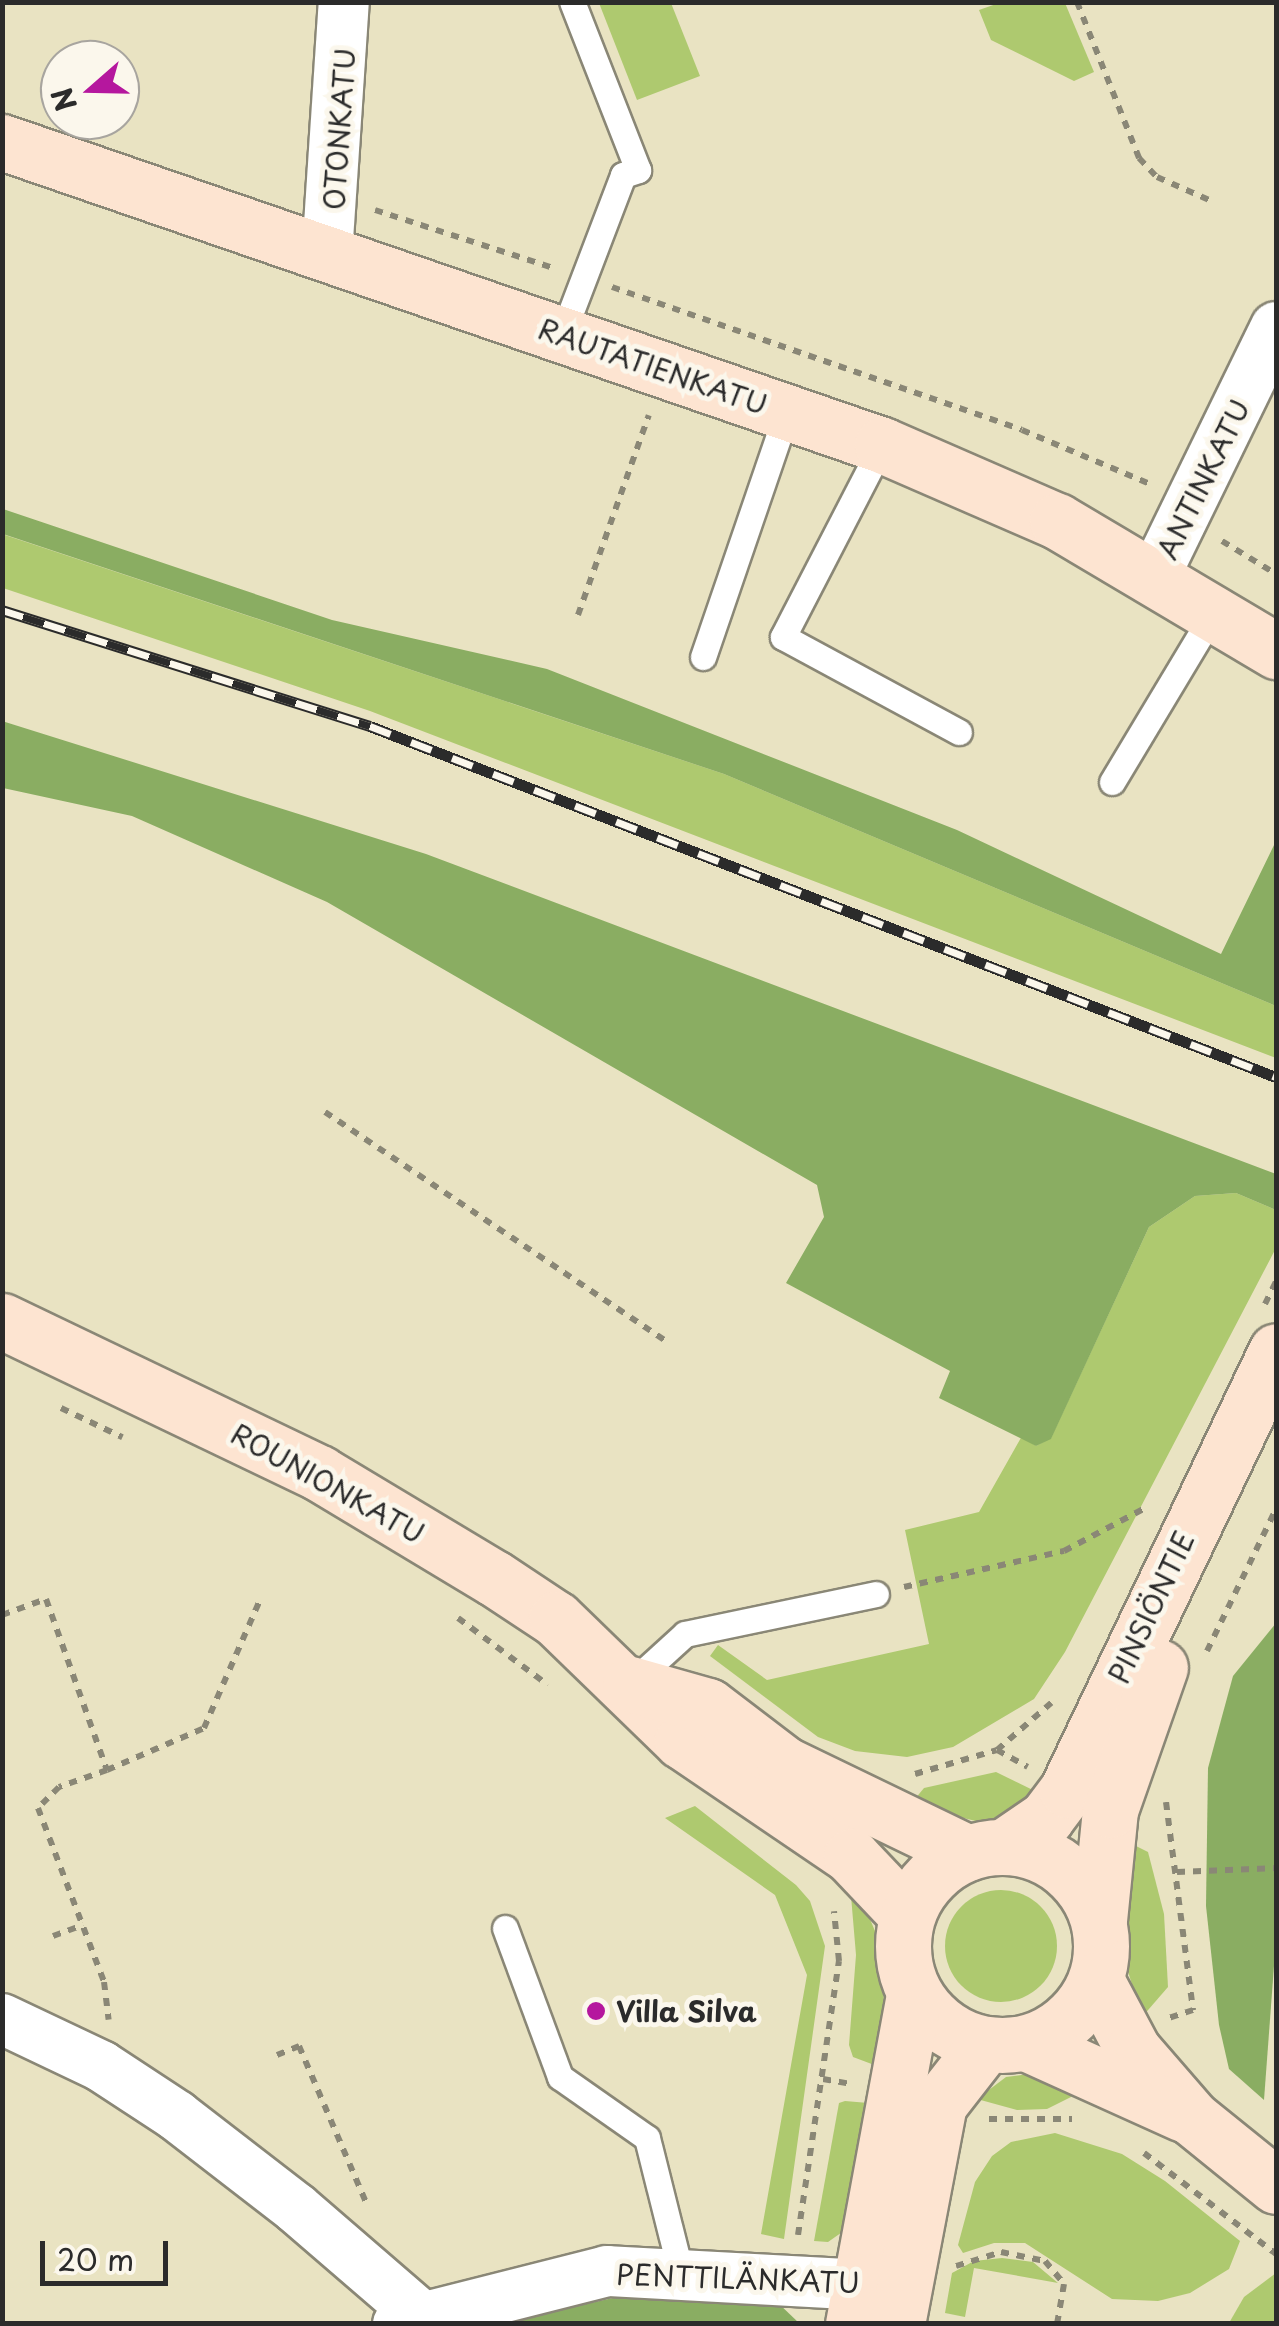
<!DOCTYPE html>
<html>
<head>
<meta charset="utf-8">
<style>
  body { margin:0 }
  #map { position:relative; width:1279px; height:2326px; overflow:hidden; background:#e9e3c2; font-family:"Playpen Sans",sans-serif }
  div>[style] { position:absolute }
  .green>* { inset:0; background:#aec96f }
  .round { border-radius:50% }
  .forest>* { inset:0; background:#8aad62 }
  .path>* { height:6px; margin-top:-3px; transform-origin:0; background:repeating-linear-gradient(90deg,#8a8776 0 8px,transparent 0 16px) }
  .roads { filter:drop-shadow(2px 0 #8a8776) drop-shadow(-2px 0 #8a8776) drop-shadow(0 2px #8a8776) drop-shadow(0 -2px #8a8776) }
  .lane>* { height:25px; margin:-12.5px; padding:0 12.5px; transform-origin:12.5px; border-radius:12.5px; background:#fff }
  .street>* { height:50px; margin:-25px; padding:0 25px; transform-origin:25px; border-radius:25px; background:#fff }
  .secondary>* { height:55px; margin:-27.5px; padding:0 27.5px; transform-origin:27.5px; border-radius:27.5px; background:#fde4d1 }
  .secondary>.ring { margin:-27.5px; padding:0; box-sizing:content-box; background:none; border:55px solid #fde4d1; border-radius:50% }
  .rail>* { height:11px; margin-top:-5.5px; transform-origin:0; background:repeating-linear-gradient(90deg,#fbf7ec 0 22px,#2b2b2b 0 44px); box-sizing:border-box; border-block:2px solid #2b2b2b }
  .dots>* { width:28px; height:28px; translate:-50% -50%; box-sizing:border-box; border:5px solid #fbf7ec; border-radius:50% }
  span { translate:-50% -50%; white-space:nowrap; text-align:center; line-height:1.15; -webkit-text-stroke:10px #fbf7ec; paint-order:stroke }
  .street-label { font-size:28px; color:#2b2b2b }
  .poi-label { font-size:28px; color:#2b2b2b; font-weight:700 }
  .left { translate:0 -50%; text-align:left }
  .frame { position:absolute; inset:0; border:5px solid #2b2b2b; pointer-events:none }
  .north { position:absolute; left:40px; top:40px; width:100px; height:100px; box-sizing:border-box; background:#fbf7ec; border:2px solid #a8a59f; border-radius:50%; rotate:250deg; font-size:28px; font-weight:700; line-height:40px; text-align:center; color:#2b2b2b }
  .north::after { content:''; display:block; margin:auto; width:35px; height:45px; background:#b5179e; clip-path:polygon(50% 0,100% 100%,50% 72%,0 100%) }
  .scale { position:absolute; left:40px; top:2241px; width:128px; height:45px; box-sizing:border-box; border:5px solid #2b2b2b; border-top:0; padding-left:12px; font-size:30px; line-height:35px; white-space:nowrap; color:#2b2b2b; -webkit-text-stroke:8px #fbf7ec; paint-order:stroke }
</style>
</head>
<body>
<div id="map">
  <div class="green">
    <div style="clip-path:polygon(599px 3px,671px 3px,700px 76px,637px 100px)"></div>
    <div style="clip-path:polygon(999px 3px,1065px 3px,1094px 72px,1074px 81px,991px 40px,979px 10px)"></div>
    <div style="clip-path:polygon(2px 534px,724px 774px,1276px 1006px,1276px 1058px,370px 711px,3px 588px)"></div>
    <div style="clip-path:polygon(1236px 1193px,1276px 1210px,1276px 1248px,1065px 1652px,1034px 1699px,953px 1747px,907px 1757px,855px 1751px,818px 1737px,710px 1656px,718px 1645px,767px 1680px,929px 1644px,905px 1530px,979px 1512px,1022px 1436px,1036px 1446px,1051px 1438px,1149px 1227px,1195px 1196px)"></div>
    <div style="clip-path:polygon(996px 1772px,1043px 1795px,984px 1823px,910px 1805px,924px 1788px)"></div>
    <div style="clip-path:polygon(695px 1806px,796px 1885px,810px 1901px,825px 1946px,784px 2239px,761px 2234px,807px 1975px,775px 1895px,665px 1818px)"></div>
    <div style="clip-path:polygon(1130px 1843px,1148px 1852px,1164px 1914px,1168px 1987px,1142px 2017px,1126px 1965px)"></div>
    <div style="clip-path:polygon(856px 1886px,883px 1950px,885px 2069px,853px 2057px,849px 2045px,856px 1955px,851px 1896px)"></div>
    <div class="round" style="left:945px;top:1890px;width:112px;height:112px"></div>
    <div style="clip-path:polygon(1029px 2074px,1079px 2093px,1047px 2109px,1017px 2110px,977px 2099px,1006px 2077px)"></div>
    <div style="clip-path:polygon(845px 2101px,880px 2104px,848px 2228px,828px 2242px,814px 2241px,839px 2103px)"></div>
    <div style="clip-path:polygon(1055px 2133px,1122px 2154px,1165px 2181px,1240px 2241px,1229px 2269px,1190px 2293px,1158px 2301px,1112px 2299px,1025px 2243px,994px 2243px,963px 2253px,958px 2245px,975px 2182px,992px 2156px,1011px 2142px)"></div>
    <div style="clip-path:polygon(1002px 2258px,1033px 2262px,1058px 2283px,974px 2268px,965px 2317px,945px 2313px,952px 2273px,974px 2261px)"></div>
    <div style="clip-path:polygon(1276px 2273px,1276px 2323px,1229px 2323px,1244px 2297px)"></div>
  </div>
  <div class="forest">
    <div style="clip-path:polygon(3px 509px,332px 620px,547px 669px,957px 830px,1221px 954px,1276px 841px,1276px 1006px,724px 774px,3px 534px)"></div>
    <div style="clip-path:polygon(2px 721px,426px 854px,1276px 1174px,1276px 1210px,1236px 1193px,1195px 1196px,1149px 1227px,1051px 1439px,1036px 1446px,939px 1398px,950px 1371px,786px 1283px,824px 1217px,817px 1185px,327px 902px,132px 816px,3px 788px)"></div>
    <div style="clip-path:polygon(1276px 1623px,1276px 1939px,1264px 2100px,1229px 2069px,1219px 2025px,1206px 1906px,1208px 1768px,1233px 1676px)"></div>
    <div style="clip-path:polygon(626px 2295px,777px 2302px,799px 2323px,498px 2324px)"></div>
  </div>
  <div class="path">
    <div style="left:1077px;top:2px;width:168px;rotate:68.3deg"></div>
    <div style="left:1139px;top:158px;width:26px;rotate:47deg"></div>
    <div style="left:1157px;top:177px;width:57px;rotate:23.9deg"></div>
    <div style="left:375px;top:210px;width:187px;rotate:18deg"></div>
    <div style="left:612px;top:287px;width:434px;rotate:19.2deg"></div>
    <div style="left:1022px;top:430px;width:139px;rotate:22.9deg"></div>
    <div style="left:1222px;top:541px;width:63px;rotate:31.4deg"></div>
    <div style="left:578px;top:615px;width:212px;rotate:-70.5deg"></div>
    <div style="left:325px;top:1112px;width:412px;rotate:33.9deg"></div>
    <div style="left:1265px;top:1304px;width:25px;rotate:-64deg"></div>
    <div style="left:61px;top:1408px;width:68px;rotate:25.4deg"></div>
    <div style="left:904px;top:1587px;width:164px;rotate:-12.7deg"></div>
    <div style="left:1064px;top:1551px;width:94px;rotate:-27.9deg"></div>
    <div style="left:2px;top:1615px;width:47px;rotate:-20deg"></div>
    <div style="left:46px;top:1599px;width:182px;rotate:70.4deg"></div>
    <div style="left:107px;top:1770px;width:51px;rotate:160.5deg"></div>
    <div style="left:59px;top:1787px;width:30px;rotate:135deg"></div>
    <div style="left:38px;top:1808px;width:186px;rotate:69.2deg"></div>
    <div style="left:104px;top:1982px;width:38px;rotate:83deg"></div>
    <div style="left:458px;top:1618px;width:112px;rotate:36.7deg"></div>
    <div style="left:1207px;top:1651px;width:158px;rotate:-64.1deg"></div>
    <div style="left:997px;top:1750px;width:35px;rotate:29deg"></div>
    <div style="left:107px;top:1770px;width:106px;rotate:-23.4deg"></div>
    <div style="left:204px;top:1728px;width:137px;rotate:-66.4deg"></div>
    <div style="left:915px;top:1774px;width:85px;rotate:-16.3deg"></div>
    <div style="left:997px;top:1750px;width:72px;rotate:-41deg"></div>
    <div style="left:1166px;top:1802px;width:210px;rotate:82.6deg"></div>
    <div style="left:1193px;top:2010px;width:26px;rotate:162deg"></div>
    <div style="left:1177px;top:1872px;width:99px;rotate:-2.3deg"></div>
    <div style="left:53px;top:1936px;width:32px;rotate:-20deg"></div>
    <div style="left:277px;top:2055px;width:24px;rotate:-22deg"></div>
    <div style="left:299px;top:2046px;width:175px;rotate:66.8deg"></div>
    <div style="left:823px;top:2079px;width:28px;rotate:10deg"></div>
    <div style="left:989px;top:2119px;width:83px"></div>
    <div style="left:1144px;top:2153px;width:166px;rotate:37.4deg"></div>
    <div style="left:798px;top:2235px;width:277px;rotate:-81.5deg"></div>
    <div style="left:839px;top:1961px;width:50px;rotate:-95.7deg"></div>
    <div style="left:956px;top:2266px;width:47px;rotate:-17.3deg"></div>
    <div style="left:1001px;top:2252px;width:45px;rotate:11.6deg"></div>
    <div style="left:1045px;top:2261px;width:30px;rotate:50deg"></div>
    <div style="left:1064px;top:2284px;width:41px;rotate:99.9deg"></div>
  </div>
  <div class="roads">
    <div class="lane">
      <div style="left:562px;top:335px;width:171px;rotate:-69.1deg"></div>
      <div style="left:623px;top:175px;width:16px;rotate:-18deg"></div>
      <div style="left:638px;top:170px;width:180px;rotate:-111.4deg"></div>
      <div style="left:882px;top:445px;width:216px;rotate:117.3deg"></div>
      <div style="left:783px;top:637px;width:200px;rotate:28.4deg"></div>
      <div style="left:703px;top:657px;width:260px;rotate:-71.1deg"></div>
      <div style="left:1112px;top:782px;width:196px;rotate:-59deg"></div>
      <div style="left:630px;top:1684px;width:74px;rotate:-42.3deg"></div>
      <div style="left:685px;top:1634px;width:195px;rotate:-11.8deg"></div>
      <div style="left:505px;top:1928px;width:159px;rotate:69.7deg"></div>
      <div style="left:560px;top:2077px;width:106px;rotate:35deg"></div>
      <div style="left:647px;top:2138px;width:139px;rotate:75.9deg"></div>
    </div>
    <div class="street">
      <div style="left:327px;top:255px;width:254px;rotate:-86.2deg"></div>
      <div style="left:1154px;top:577px;width:278px;rotate:-64deg"></div>
      <div style="left:2px;top:2019px;width:110px;rotate:25.4deg"></div>
      <div style="left:101px;top:2066px;width:91px;rotate:33.3deg"></div>
      <div style="left:177px;top:2116px;width:150px;rotate:37.7deg"></div>
      <div style="left:296px;top:2208px;width:164px;rotate:40.8deg"></div>
      <div style="left:398px;top:2324px;width:216px;rotate:-14.2deg"></div>
      <div style="left:607px;top:2271px;width:293px;rotate:3.1deg"></div>
    </div>
    <div class="secondary">
      <div style="left:2px;top:142px;width:931px;rotate:19deg"></div>
      <div style="left:882px;top:445px;width:191px;rotate:23.5deg"></div>
      <div style="left:1057px;top:521px;width:255px;rotate:30.7deg"></div>
      <div style="left:2px;top:1321px;width:352px;rotate:25.6deg"></div>
      <div style="left:319px;top:1473px;width:204px;rotate:31deg"></div>
      <div style="left:494px;top:1578px;width:74px;rotate:33.5deg"></div>
      <div style="left:556px;top:1619px;width:175px;rotate:44.1deg"></div>
      <div style="left:682px;top:1741px;width:204px;rotate:34.2deg"></div>
      <div style="left:851px;top:1856px;width:81px;rotate:46.5deg"></div>
      <div style="left:630px;top:1684px;width:81px;rotate:15.8deg"></div>
      <div style="left:708px;top:1706px;width:96px;rotate:37.3deg"></div>
      <div style="left:784px;top:1764px;width:204px;rotate:25.8deg"></div>
      <div style="left:1005px;top:1846px;width:50px;rotate:-34.3deg"></div>
      <div style="left:1046px;top:1818px;width:35px;rotate:-53deg"></div>
      <div style="left:1067px;top:1790px;width:486px;rotate:-64.5deg"></div>
      <div class="ring" style="left:903px;top:1847px;width:143px;height:143px"></div>
      <div style="left:1099px;top:1920px;width:111px;rotate:-84.3deg"></div>
      <div style="left:1110px;top:1810px;width:151px;rotate:-70.7deg"></div>
      <div style="left:1096px;top:1980px;width:79px;rotate:62.1deg"></div>
      <div style="left:1133px;top:2050px;width:90px;rotate:49.1deg"></div>
      <div style="left:1192px;top:2118px;width:108px;rotate:39deg"></div>
      <div style="left:1026px;top:2043px;width:172px;rotate:24.3deg"></div>
      <div style="left:853px;top:2324px;width:336px;rotate:-79.5deg"></div>
      <div style="left:897px;top:2324px;width:224px;rotate:-79.2deg"></div>
      <div style="left:939px;top:2104px;width:75px;rotate:-52.1deg"></div>
    </div>
  </div>
  <div class="rail">
    <div style="left:2px;top:610px;width:386px;rotate:17.5deg"></div>
    <div style="left:370px;top:726px;width:972px;rotate:21.18deg"></div>
  </div>
  <div class="dots">
    <div style="left:596px;top:2011px;background:#b5179e"></div>
  </div>
  <div class="street-label">
    <span style="left:339px;top:129px;rotate:-86deg">OTONKATU</span>
    <span style="left:653px;top:366px;rotate:19deg">RAUTATIENKATU</span>
    <span style="left:1203px;top:479px;rotate:-64deg">ANTINKATU</span>
    <span style="left:328px;top:1483px;rotate:29deg">ROUNIONKATU</span>
    <span style="left:1151px;top:1607px;rotate:-65deg">PINSIÖNTIE</span>
    <span style="left:738px;top:2278px;rotate:2deg">PENTTILÄNKATU</span>
  </div>
  <div class="poi-label">
    <span class="left" style="left:616px;top:2011px">Villa Silva</span>
  </div>
  <div class="frame"></div>
  <div class="north">N</div>
  <div class="scale">20 m</div>
</div>
</body>
</html>
